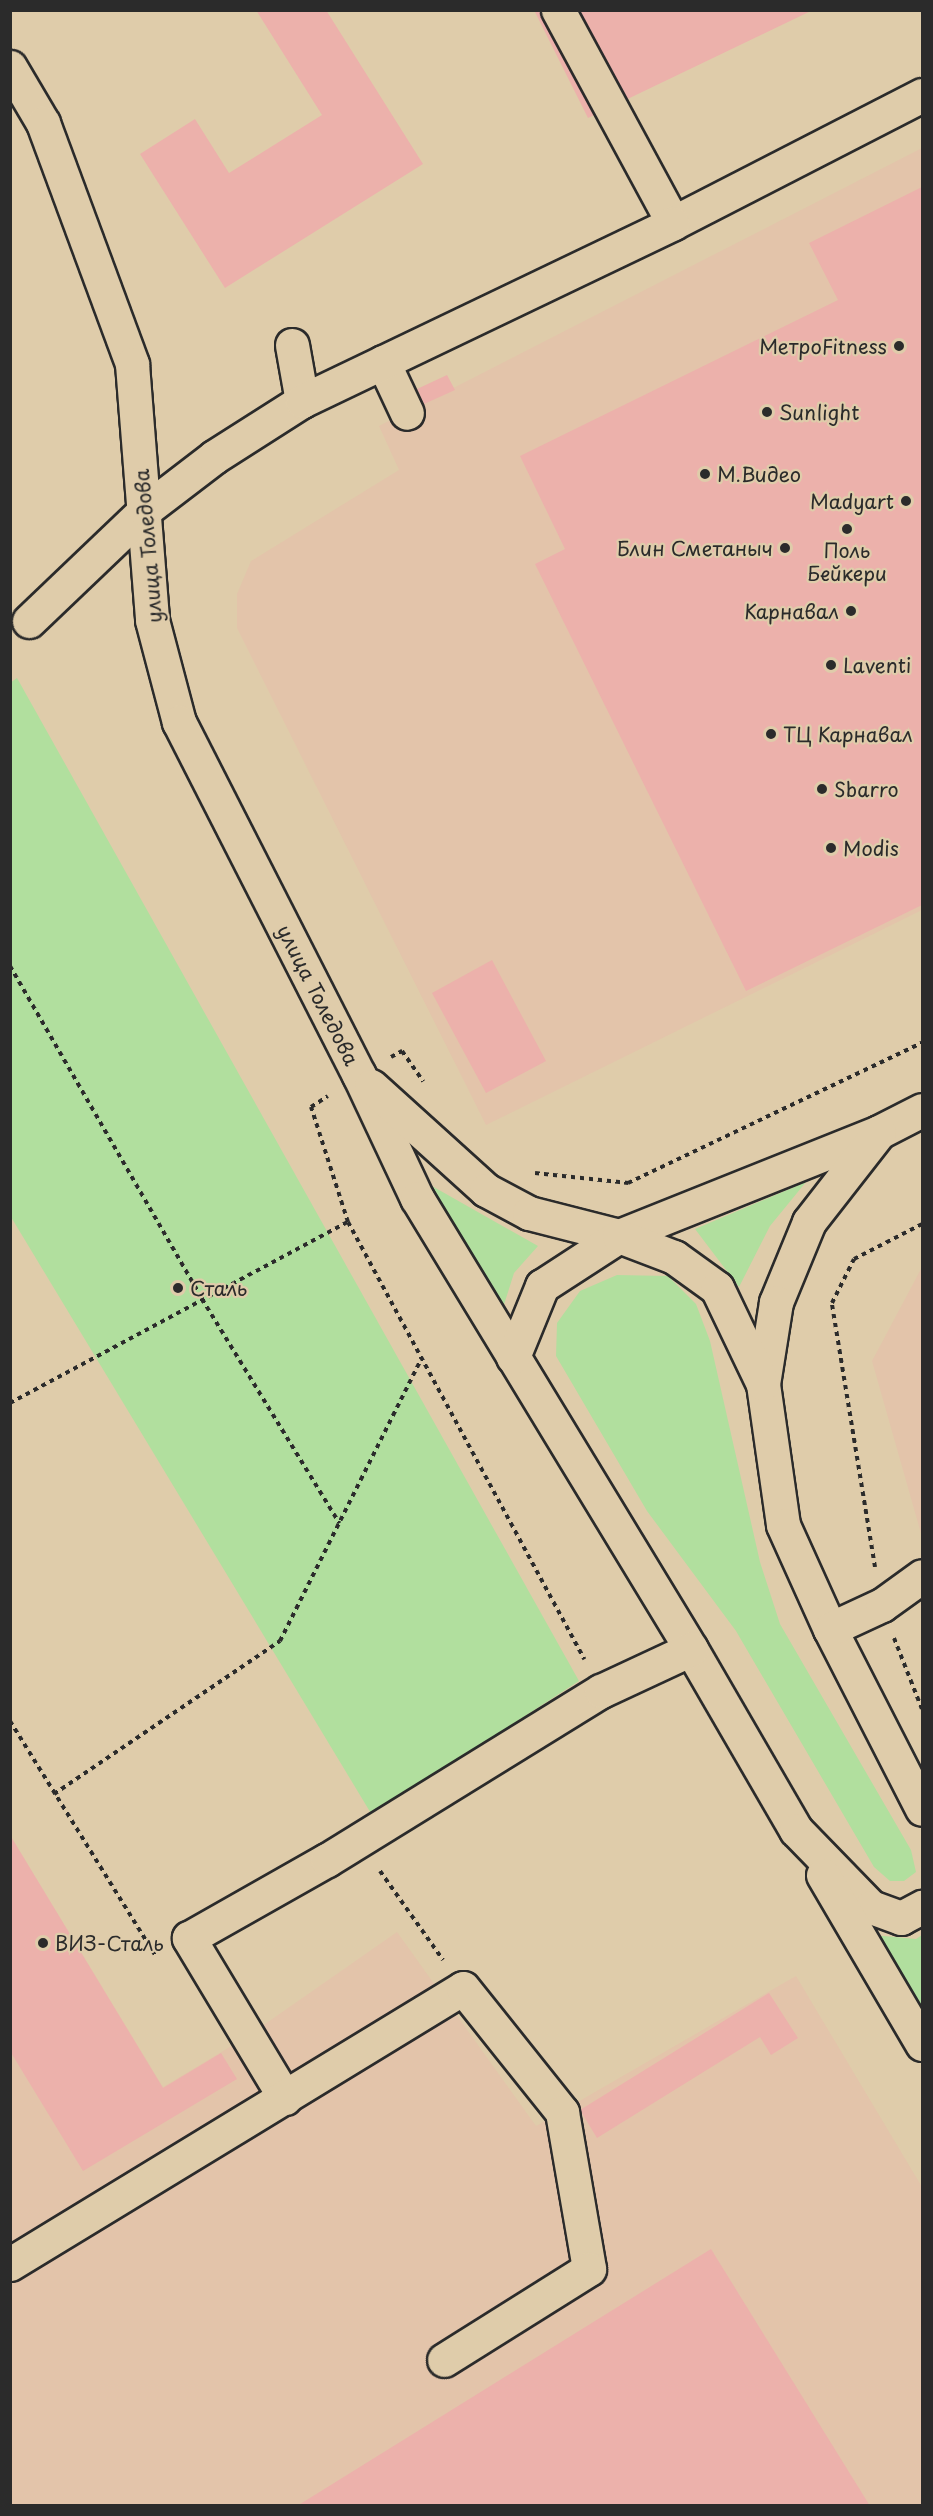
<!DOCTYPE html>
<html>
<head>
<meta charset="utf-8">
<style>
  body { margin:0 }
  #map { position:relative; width:933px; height:2516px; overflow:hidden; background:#dfccaa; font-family:"Playpen Sans",sans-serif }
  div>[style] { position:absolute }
  .built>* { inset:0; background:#e3c4aa }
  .green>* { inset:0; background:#b1df9e }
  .building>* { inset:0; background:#ecb1ab }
  .path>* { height:4px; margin-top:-2px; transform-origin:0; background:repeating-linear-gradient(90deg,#2b2b2b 0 4.5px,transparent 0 9px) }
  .roads { filter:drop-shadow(2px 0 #2b2b2b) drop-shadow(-2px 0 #2b2b2b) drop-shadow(0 2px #2b2b2b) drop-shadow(0 -2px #2b2b2b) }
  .minor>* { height:33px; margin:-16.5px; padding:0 16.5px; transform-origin:16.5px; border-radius:16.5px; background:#dfccaa }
  .dots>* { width:16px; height:16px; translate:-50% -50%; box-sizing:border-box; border:3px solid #dfccaa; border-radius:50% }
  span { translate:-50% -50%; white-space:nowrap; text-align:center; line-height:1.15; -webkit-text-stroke:4.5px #dfccaa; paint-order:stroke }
  .poi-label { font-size:20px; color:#2b2b2b }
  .right { translate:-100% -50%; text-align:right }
  .left { translate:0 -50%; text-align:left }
  .street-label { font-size:20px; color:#2b2b2b }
  .frame { position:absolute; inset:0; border:12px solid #2b2b2b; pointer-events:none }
</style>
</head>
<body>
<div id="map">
  <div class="built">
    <div style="clip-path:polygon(922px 148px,922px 910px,486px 1125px,237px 628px,237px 594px,251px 561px,399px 470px,379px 426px)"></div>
    <div style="clip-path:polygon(922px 1267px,922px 1537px,872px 1361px)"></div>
    <div style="clip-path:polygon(10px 1835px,163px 2087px,248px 2036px,397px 1932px,536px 2126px,796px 1976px,922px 2187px,922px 2505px,11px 2505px)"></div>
  </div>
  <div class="green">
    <div style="clip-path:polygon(17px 678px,579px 1681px,372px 1815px,11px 1217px,10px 683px)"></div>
    <div style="clip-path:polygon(806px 1182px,770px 1226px,739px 1287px,695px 1229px)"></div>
    <div style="clip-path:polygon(432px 1186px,538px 1246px,514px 1273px,502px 1311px)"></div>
    <div style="clip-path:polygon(617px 1275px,668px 1276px,696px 1304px,710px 1341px,760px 1562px,780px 1624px,911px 1850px,916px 1872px,904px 1881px,890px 1881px,874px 1867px,736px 1631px,647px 1511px,556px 1356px,557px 1323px,580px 1291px)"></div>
    <div style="clip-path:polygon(873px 1935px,916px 1939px,922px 1935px,922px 2016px)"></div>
  </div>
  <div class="building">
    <div style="clip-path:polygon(256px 10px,326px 10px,423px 164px,225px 288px,140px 154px,195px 119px,229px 173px,322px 115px)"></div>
    <div style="clip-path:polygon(534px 10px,813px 10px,588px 118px)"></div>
    <div style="clip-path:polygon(922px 187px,922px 905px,746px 991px,535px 564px,565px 549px,520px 456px,838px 300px,809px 243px)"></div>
    <div style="clip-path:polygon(447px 375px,455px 390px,424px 404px,417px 389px)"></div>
    <div style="clip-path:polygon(492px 960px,546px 1061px,486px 1093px,432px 993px)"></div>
    <div style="clip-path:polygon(10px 1835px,163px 2088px,221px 2053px,237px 2079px,83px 2171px,10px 2051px)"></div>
    <div style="clip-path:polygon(769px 1993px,798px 2038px,771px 2055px,760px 2037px,597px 2138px,580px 2110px)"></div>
    <div style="clip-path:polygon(711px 2249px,870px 2506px,297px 2506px)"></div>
  </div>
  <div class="path">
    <div style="left:10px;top:966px;width:384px;rotate:60deg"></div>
    <div style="left:202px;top:1299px;width:263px;rotate:58.5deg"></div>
    <div style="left:391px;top:1057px;width:13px;rotate:-29deg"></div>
    <div style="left:402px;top:1051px;width:37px;rotate:55deg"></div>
    <div style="left:535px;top:1173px;width:94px;rotate:6.1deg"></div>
    <div style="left:628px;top:1183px;width:326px;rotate:-25.5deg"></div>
    <div style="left:348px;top:1222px;width:497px;rotate:61.6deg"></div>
    <div style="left:10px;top:1403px;width:383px;rotate:-28.2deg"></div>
    <div style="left:348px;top:1222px;width:121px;rotate:-107.8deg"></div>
    <div style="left:311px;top:1107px;width:20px;rotate:-33deg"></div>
    <div style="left:875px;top:1567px;width:267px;rotate:-99.3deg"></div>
    <div style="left:832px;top:1303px;width:49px;rotate:-63.4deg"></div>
    <div style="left:854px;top:1259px;width:76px;rotate:-27.2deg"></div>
    <div style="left:894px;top:1638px;width:76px;rotate:68.5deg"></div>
    <div style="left:10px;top:1721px;width:275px;rotate:58.2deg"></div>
    <div style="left:54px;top:1794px;width:273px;rotate:-34.1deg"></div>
    <div style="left:280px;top:1641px;width:317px;rotate:-63.4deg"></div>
    <div style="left:380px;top:1871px;width:109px;rotate:54.7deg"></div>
  </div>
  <div class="roads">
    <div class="minor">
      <div style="left:558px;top:10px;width:242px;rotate:61.6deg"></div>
      <div style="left:673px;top:223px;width:280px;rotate:-27.2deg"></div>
      <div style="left:10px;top:67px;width:65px;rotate:59.5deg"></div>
      <div style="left:43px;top:123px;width:257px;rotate:69.7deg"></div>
      <div style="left:132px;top:364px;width:257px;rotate:85.5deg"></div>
      <div style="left:152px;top:620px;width:106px;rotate:75.2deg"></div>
      <div style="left:179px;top:722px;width:396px;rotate:63deg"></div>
      <div style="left:359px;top:1075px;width:136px;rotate:64.8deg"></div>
      <div style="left:417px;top:1198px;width:528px;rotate:58.72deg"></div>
      <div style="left:691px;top:1649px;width:209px;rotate:59.9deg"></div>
      <div style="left:796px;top:1830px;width:107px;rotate:45.8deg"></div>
      <div style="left:871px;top:1907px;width:32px;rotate:20deg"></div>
      <div style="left:901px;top:1918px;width:24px;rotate:-28deg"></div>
      <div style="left:292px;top:345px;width:57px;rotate:79.9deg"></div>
      <div style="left:383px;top:362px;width:56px;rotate:64.8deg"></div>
      <div style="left:29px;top:621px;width:161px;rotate:-43.7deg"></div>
      <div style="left:145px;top:510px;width:87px;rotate:-37.5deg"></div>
      <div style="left:214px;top:457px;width:104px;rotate:-32.5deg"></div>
      <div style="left:302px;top:401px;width:411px;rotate:-25.6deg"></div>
      <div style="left:371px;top:1086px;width:155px;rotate:42.1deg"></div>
      <div style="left:486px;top:1190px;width:49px;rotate:28.1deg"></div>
      <div style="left:529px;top:1213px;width:93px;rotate:14.3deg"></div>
      <div style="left:619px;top:1236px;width:280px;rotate:-21.8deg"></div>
      <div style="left:879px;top:1132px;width:48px;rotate:-27.1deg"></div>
      <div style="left:879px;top:1132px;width:114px;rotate:127.9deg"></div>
      <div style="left:809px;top:1222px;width:87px;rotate:112.4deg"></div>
      <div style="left:776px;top:1302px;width:83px;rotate:99deg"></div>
      <div style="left:763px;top:1384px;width:142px;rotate:81.9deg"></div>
      <div style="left:783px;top:1525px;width:114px;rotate:65.7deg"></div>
      <div style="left:830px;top:1629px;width:202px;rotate:62.9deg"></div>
      <div style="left:513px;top:1357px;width:77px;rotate:-67.8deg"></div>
      <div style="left:542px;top:1286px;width:92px;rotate:-33deg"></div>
      <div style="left:619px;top:1236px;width:59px;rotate:20.9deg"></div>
      <div style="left:674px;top:1257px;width:53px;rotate:35.8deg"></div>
      <div style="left:717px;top:1288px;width:106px;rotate:64.4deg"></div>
      <div style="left:830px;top:1629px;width:57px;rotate:-24.8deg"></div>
      <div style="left:882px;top:1605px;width:49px;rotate:-35.9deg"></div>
      <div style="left:823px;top:1875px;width:196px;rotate:59.6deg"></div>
      <div style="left:285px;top:2098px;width:187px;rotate:-121deg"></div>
      <div style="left:189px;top:1938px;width:159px;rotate:-29.5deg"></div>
      <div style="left:327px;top:1860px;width:322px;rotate:-31.7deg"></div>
      <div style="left:601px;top:1691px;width:99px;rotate:-25deg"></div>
      <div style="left:10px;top:2264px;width:530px;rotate:-31.35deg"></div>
      <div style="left:463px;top:1988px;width:159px;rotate:51.4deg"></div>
      <div style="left:562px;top:2112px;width:159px;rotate:80.2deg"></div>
      <div style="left:589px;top:2269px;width:171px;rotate:147.9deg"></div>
    </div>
  </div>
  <div class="dots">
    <div style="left:899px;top:346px;background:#2b2b2b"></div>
    <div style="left:767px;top:412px;background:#2b2b2b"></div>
    <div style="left:705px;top:474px;background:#2b2b2b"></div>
    <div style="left:906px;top:501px;background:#2b2b2b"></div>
    <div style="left:847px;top:529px;background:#2b2b2b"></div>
    <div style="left:785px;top:548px;background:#2b2b2b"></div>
    <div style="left:851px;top:611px;background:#2b2b2b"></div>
    <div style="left:831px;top:665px;background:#2b2b2b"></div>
    <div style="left:771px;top:734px;background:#2b2b2b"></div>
    <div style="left:822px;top:789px;background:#2b2b2b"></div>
    <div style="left:831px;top:848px;background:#2b2b2b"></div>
    <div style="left:178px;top:1288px;background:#2b2b2b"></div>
    <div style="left:43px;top:1943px;background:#2b2b2b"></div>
  </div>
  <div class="poi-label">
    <span class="right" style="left:887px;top:346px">МетроFitness</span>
    <span class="left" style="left:779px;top:412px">Sunlight</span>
    <span class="left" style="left:717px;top:474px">М.Видео</span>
    <span class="right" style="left:894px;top:501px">Madyart</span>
    <span class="right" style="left:773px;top:548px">Блин Сметаныч</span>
    <span style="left:847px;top:562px">Поль<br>Бейкери</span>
    <span class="right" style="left:839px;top:611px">Карнавал</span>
    <span class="left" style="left:843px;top:665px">Laventi</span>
    <span class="left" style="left:783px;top:734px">ТЦ Карнавал</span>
    <span class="left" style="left:834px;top:789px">Sbarro</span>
    <span class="left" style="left:843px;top:848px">Modis</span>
    <span class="left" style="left:190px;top:1288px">Сталь</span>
    <span class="left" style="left:55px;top:1943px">ВИЗ-Сталь</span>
  </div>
  <div class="street-label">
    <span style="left:148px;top:546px;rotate:-95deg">улица Толедова</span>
    <span style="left:318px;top:995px;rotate:63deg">улица Толедова</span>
  </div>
  <div class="frame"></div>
</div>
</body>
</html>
